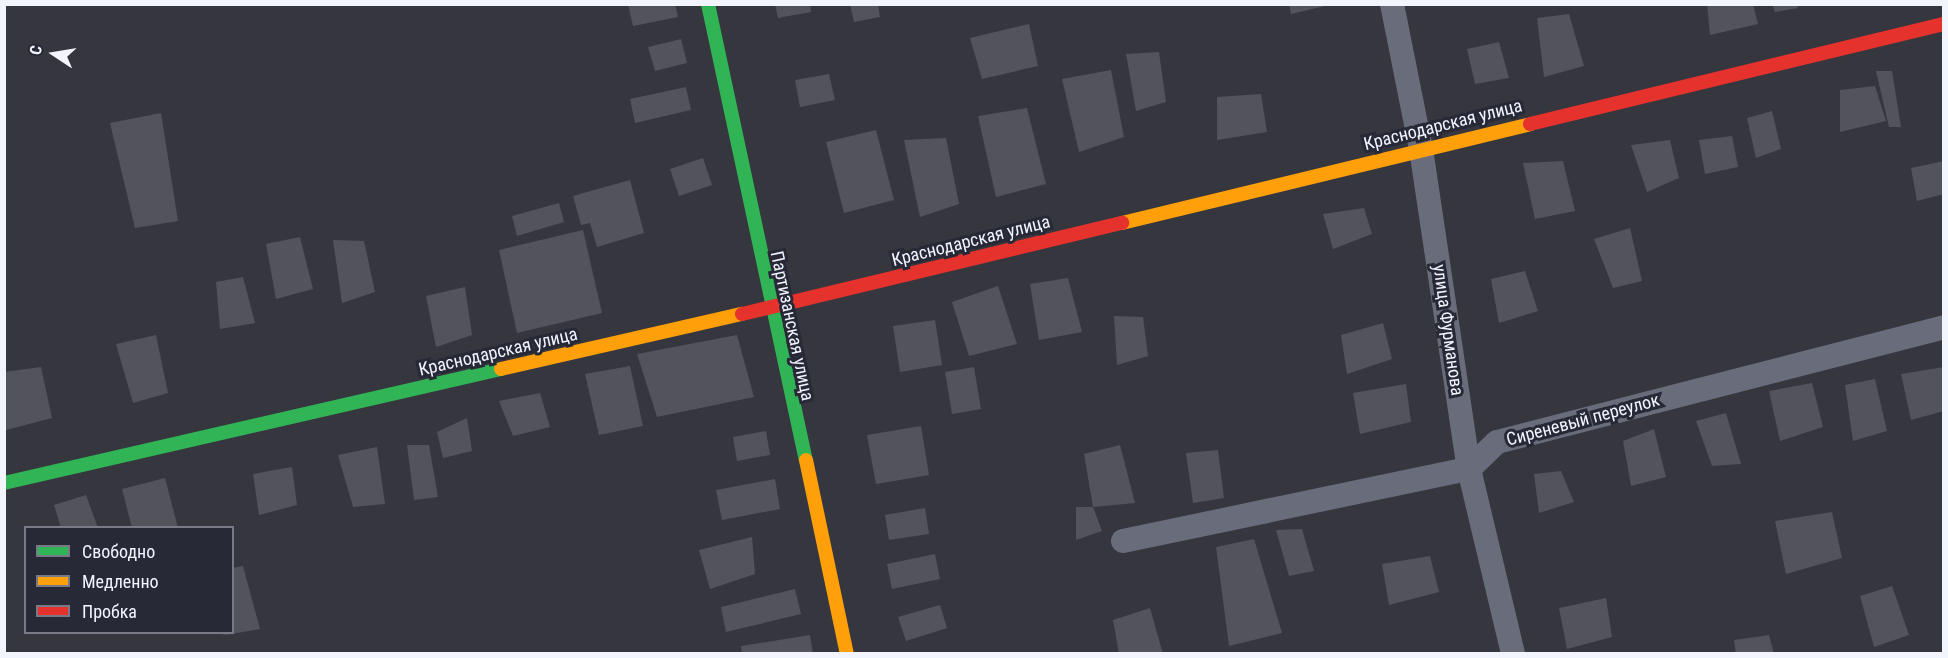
<!DOCTYPE html>
<html>
<head>
<meta charset="utf-8">
<style>
  body { margin:0 }
  #map { position:relative; width:1948px; height:658px; overflow:hidden; background:#35363e; font-family:"Roboto Condensed",sans-serif }
  div>[style] { position:absolute }
  .building>* { inset:0; background:#53545b }
  .street>* { height:24px; margin:-12px; padding:0 12px; transform-origin:12px; border-radius:12px; background:#696c7a }
  .fast>* { height:14px; margin:-7px; padding:0 7px; transform-origin:7px; border-radius:7px; background:#30b455 }
  .slow>* { height:14px; margin:-7px; padding:0 7px; transform-origin:7px; border-radius:7px; background:#ff9f0a }
  .jam>* { height:14px; margin:-7px; padding:0 7px; transform-origin:7px; border-radius:7px; background:#e5322d }
  span { translate:-50% -50%; white-space:nowrap; text-align:center; line-height:1.15; -webkit-text-stroke:6px #272937; paint-order:stroke }
  .street-label { font-size:18px; color:#f2f4fe }
  .frame { position:absolute; inset:0; border:6px solid #f2f4fe; pointer-events:none }
  .legend { position:absolute; left:24px; top:526px; width:210px; height:108px; box-sizing:border-box; background:#272937; border:2px solid #787a87; margin:0; padding:8px 10px; list-style:none; font-size:18px; color:#f2f4fe }
  .legend li { display:flex; align-items:center; gap:12px; height:30px }
  .legend b { width:30px; border:2px solid #787a87 }
  .north { position:absolute; left:24px; top:24px; width:60px; height:60px; -webkit-text-stroke:4px #272937; paint-order:stroke; rotate:282deg; font-size:16px; font-weight:700; line-height:24px; text-align:center; color:#f2f4fe }
  .north::after { content:''; display:block; margin:auto; width:21px; height:27px; background:#f2f4fe; clip-path:polygon(50% 0,100% 100%,50% 72%,0 100%) }
</style>
</head>
<body>
<div id="map">
  <div class="building">
    <div style="clip-path:polygon(628px 4px,675px 4px,678px 17px,633px 26px)"></div>
    <div style="clip-path:polygon(775px 4px,810px 4px,811px 12px,778px 18px)"></div>
    <div style="clip-path:polygon(850px 4px,878px 4px,880px 17px,854px 22px)"></div>
    <div style="clip-path:polygon(1289px 4px,1328px 4px,1329px 5px,1291px 14px)"></div>
    <div style="clip-path:polygon(1707px 4px,1753px 4px,1758px 24px,1710px 35px)"></div>
    <div style="clip-path:polygon(1772px 4px,1797px 4px,1798px 8px,1775px 12px)"></div>
    <div style="clip-path:polygon(1569px 14px,1584px 66px,1544px 77px,1537px 18px)"></div>
    <div style="clip-path:polygon(1029px 24px,1038px 66px,982px 79px,970px 38px)"></div>
    <div style="clip-path:polygon(681px 39px,687px 63px,655px 71px,648px 47px)"></div>
    <div style="clip-path:polygon(1499px 42px,1509px 78px,1475px 84px,1467px 49px)"></div>
    <div style="clip-path:polygon(1159px 52px,1166px 102px,1136px 111px,1126px 54px)"></div>
    <div style="clip-path:polygon(1111px 70px,1124px 137px,1079px 152px,1062px 79px)"></div>
    <div style="clip-path:polygon(1876px 71px,1892px 71px,1901px 127px,1889px 127px)"></div>
    <div style="clip-path:polygon(829px 74px,835px 100px,800px 107px,795px 80px)"></div>
    <div style="clip-path:polygon(1875px 86px,1886px 121px,1840px 132px,1840px 90px)"></div>
    <div style="clip-path:polygon(686px 87px,691px 110px,635px 123px,630px 99px)"></div>
    <div style="clip-path:polygon(1261px 94px,1267px 132px,1217px 140px,1217px 97px)"></div>
    <div style="clip-path:polygon(1027px 108px,1046px 184px,996px 197px,978px 116px)"></div>
    <div style="clip-path:polygon(1772px 111px,1781px 149px,1756px 158px,1747px 118px)"></div>
    <div style="clip-path:polygon(161px 113px,178px 221px,135px 228px,110px 123px)"></div>
    <div style="clip-path:polygon(876px 130px,894px 200px,844px 213px,826px 142px)"></div>
    <div style="clip-path:polygon(1732px 136px,1738px 167px,1705px 174px,1699px 140px)"></div>
    <div style="clip-path:polygon(946px 138px,959px 204px,920px 217px,904px 140px)"></div>
    <div style="clip-path:polygon(1670px 140px,1679px 178px,1647px 192px,1631px 145px)"></div>
    <div style="clip-path:polygon(703px 158px,712px 185px,679px 196px,670px 169px)"></div>
    <div style="clip-path:polygon(1563px 161px,1575px 211px,1535px 219px,1523px 163px)"></div>
    <div style="clip-path:polygon(1944px 161px,1944px 194px,1917px 201px,1911px 168px)"></div>
    <div style="clip-path:polygon(630px 180px,644px 233px,597px 247px,590px 223px,581px 225px,573px 196px)"></div>
    <div style="clip-path:polygon(559px 203px,564px 222px,517px 236px,512px 216px)"></div>
    <div style="clip-path:polygon(1364px 208px,1372px 234px,1333px 249px,1323px 214px)"></div>
    <div style="clip-path:polygon(1630px 228px,1642px 281px,1613px 288px,1594px 239px)"></div>
    <div style="clip-path:polygon(583px 230px,602px 313px,517px 333px,499px 250px)"></div>
    <div style="clip-path:polygon(300px 237px,313px 289px,276px 299px,266px 244px)"></div>
    <div style="clip-path:polygon(333px 240px,364px 241px,375px 292px,342px 303px)"></div>
    <div style="clip-path:polygon(1525px 271px,1538px 311px,1499px 323px,1491px 279px)"></div>
    <div style="clip-path:polygon(243px 277px,255px 323px,220px 329px,216px 282px)"></div>
    <div style="clip-path:polygon(1068px 278px,1082px 332px,1039px 340px,1030px 284px)"></div>
    <div style="clip-path:polygon(998px 286px,1017px 344px,969px 356px,952px 302px)"></div>
    <div style="clip-path:polygon(465px 287px,472px 335px,436px 347px,426px 296px)"></div>
    <div style="clip-path:polygon(1114px 316px,1143px 317px,1148px 356px,1117px 365px)"></div>
    <div style="clip-path:polygon(935px 320px,942px 365px,900px 372px,893px 326px)"></div>
    <div style="clip-path:polygon(1383px 323px,1392px 359px,1347px 374px,1341px 335px)"></div>
    <div style="clip-path:polygon(156px 335px,168px 393px,133px 403px,116px 344px)"></div>
    <div style="clip-path:polygon(737px 335px,754px 397px,657px 417px,637px 354px)"></div>
    <div style="clip-path:polygon(630px 366px,643px 426px,599px 435px,585px 374px)"></div>
    <div style="clip-path:polygon(41px 367px,52px 418px,6px 430px,4px 372px)"></div>
    <div style="clip-path:polygon(974px 367px,981px 409px,952px 414px,945px 372px)"></div>
    <div style="clip-path:polygon(1944px 367px,1944px 411px,1911px 420px,1901px 374px)"></div>
    <div style="clip-path:polygon(1875px 379px,1887px 431px,1853px 441px,1845px 385px)"></div>
    <div style="clip-path:polygon(1812px 383px,1823px 427px,1780px 441px,1769px 391px)"></div>
    <div style="clip-path:polygon(1406px 384px,1411px 422px,1360px 434px,1353px 393px)"></div>
    <div style="clip-path:polygon(540px 393px,550px 427px,513px 436px,499px 401px)"></div>
    <div style="clip-path:polygon(1726px 413px,1741px 464px,1712px 466px,1696px 421px)"></div>
    <div style="clip-path:polygon(467px 418px,472px 451px,443px 458px,437px 432px)"></div>
    <div style="clip-path:polygon(921px 426px,929px 475px,876px 484px,867px 435px)"></div>
    <div style="clip-path:polygon(1654px 429px,1666px 477px,1631px 486px,1623px 441px)"></div>
    <div style="clip-path:polygon(766px 431px,770px 455px,737px 461px,733px 437px)"></div>
    <div style="clip-path:polygon(407px 445px,429px 445px,438px 497px,414px 500px)"></div>
    <div style="clip-path:polygon(1120px 445px,1135px 503px,1093px 507px,1102px 531px,1076px 540px,1076px 507px,1093px 507px,1084px 454px)"></div>
    <div style="clip-path:polygon(377px 447px,385px 504px,353px 507px,338px 455px)"></div>
    <div style="clip-path:polygon(1218px 450px,1224px 498px,1193px 503px,1186px 453px)"></div>
    <div style="clip-path:polygon(292px 467px,297px 505px,259px 515px,253px 474px)"></div>
    <div style="clip-path:polygon(1561px 471px,1574px 502px,1539px 513px,1534px 474px)"></div>
    <div style="clip-path:polygon(165px 478px,178px 528px,132px 528px,122px 489px)"></div>
    <div style="clip-path:polygon(775px 479px,780px 509px,722px 520px,716px 490px)"></div>
    <div style="clip-path:polygon(86px 495px,98px 528px,61px 528px,54px 505px)"></div>
    <div style="clip-path:polygon(925px 508px,929px 534px,889px 540px,885px 515px)"></div>
    <div style="clip-path:polygon(1832px 512px,1842px 558px,1786px 574px,1775px 521px)"></div>
    <div style="clip-path:polygon(1302px 529px,1314px 571px,1289px 576px,1276px 530px)"></div>
    <div style="clip-path:polygon(752px 537px,755px 574px,710px 589px,699px 550px)"></div>
    <div style="clip-path:polygon(1254px 539px,1282px 633px,1229px 646px,1216px 547px)"></div>
    <div style="clip-path:polygon(935px 554px,940px 579px,892px 589px,887px 564px)"></div>
    <div style="clip-path:polygon(1430px 556px,1439px 592px,1389px 605px,1382px 564px)"></div>
    <div style="clip-path:polygon(243px 566px,260px 629px,220px 636px,232px 632px,232px 568px)"></div>
    <div style="clip-path:polygon(1892px 586px,1909px 635px,1874px 647px,1860px 596px)"></div>
    <div style="clip-path:polygon(795px 589px,801px 614px,726px 632px,721px 607px)"></div>
    <div style="clip-path:polygon(1606px 598px,1612px 637px,1567px 649px,1559px 608px)"></div>
    <div style="clip-path:polygon(940px 605px,947px 628px,906px 641px,898px 617px)"></div>
    <div style="clip-path:polygon(1150px 608px,1163px 654px,1119px 654px,1113px 620px)"></div>
    <div style="clip-path:polygon(810px 635px,813px 654px,742px 654px,741px 646px)"></div>
    <div style="clip-path:polygon(1769px 635px,1774px 654px,1736px 654px,1734px 640px)"></div>
  </div>
  <div class="street">
    <div style="left:1392px;top:4px;width:148px;rotate:78.7deg"></div>
    <div style="left:1421px;top:149px;width:324px;rotate:81.5deg"></div>
    <div style="left:1469px;top:469px;width:190px;rotate:76.6deg"></div>
    <div style="left:1123px;top:541px;width:353px;rotate:-11.8deg"></div>
    <div style="left:1469px;top:469px;width:39px;rotate:-44deg"></div>
    <div style="left:1497px;top:442px;width:462px;rotate:-14.4deg"></div>
  </div>
  <div class="fast">
    <div style="left:708px;top:4px;width:466px;rotate:77.9deg"></div>
    <div style="left:4px;top:483px;width:510px;rotate:-12.92deg"></div>
  </div>
  <div class="slow">
    <div style="left:1122px;top:223px;width:420px;rotate:-13.6deg"></div>
    <div style="left:501px;top:369px;width:247px;rotate:-12.9deg"></div>
    <div style="left:806px;top:460px;width:198px;rotate:78.1deg"></div>
  </div>
  <div class="jam">
    <div style="left:1530px;top:124px;width:426px;rotate:-13.6deg"></div>
    <div style="left:742px;top:314px;width:391px;rotate:-13.5deg"></div>
  </div>
  <div class="street-label">
    <span style="left:1443px;top:125px;rotate:-14deg">Краснодарская улица</span>
    <span style="left:971px;top:241px;rotate:-14deg">Краснодарская улица</span>
    <span style="left:792px;top:326px;rotate:78deg">Партизанская улица</span>
    <span style="left:1448px;top:330px;rotate:82deg">улица Фурманова</span>
    <span style="left:498px;top:352px;rotate:-13deg">Краснодарская улица</span>
    <span style="left:1583px;top:420px;rotate:-15deg">Сиреневый переулок</span>
  </div>
  <div class="frame"></div>
  <ul class="legend">
  <li><b style="height:8px;background:#30b455"></b>Свободно</li>
  <li><b style="height:8px;background:#ff9f0a"></b>Медленно</li>
  <li><b style="height:8px;background:#e5322d"></b>Пробка</li>
  </ul>
  <div class="north">С</div>
</div>
</body>
</html>
